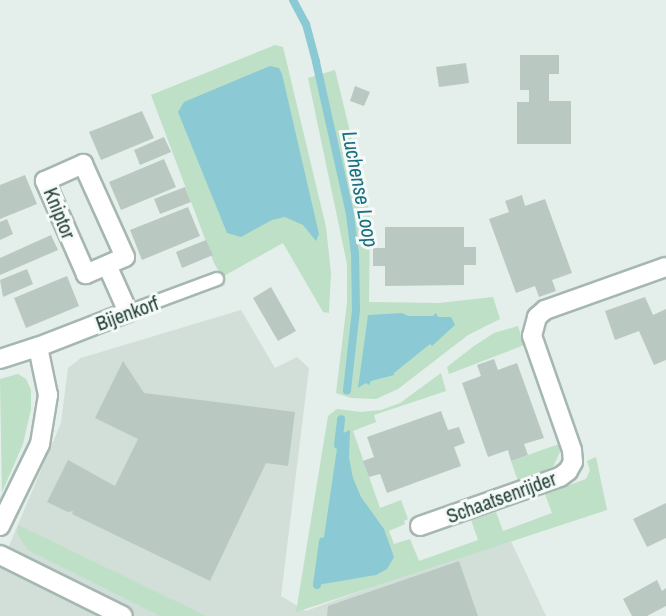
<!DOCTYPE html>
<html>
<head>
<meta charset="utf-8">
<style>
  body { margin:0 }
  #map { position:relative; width:666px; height:616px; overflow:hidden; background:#e4eeea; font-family:"Archivo Narrow",sans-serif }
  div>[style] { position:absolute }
  .built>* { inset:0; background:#d2ded8 }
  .green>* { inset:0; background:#bde0c6 }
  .water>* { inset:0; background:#8bcad4 }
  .stream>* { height:8px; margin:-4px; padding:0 4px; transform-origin:4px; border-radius:4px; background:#8bcad4 }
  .building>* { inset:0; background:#b9c9c2 }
  .roads { filter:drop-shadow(2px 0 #a6b7b1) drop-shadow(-2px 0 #a6b7b1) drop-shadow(0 2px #a6b7b1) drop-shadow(0 -2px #a6b7b1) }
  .lane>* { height:12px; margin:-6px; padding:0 6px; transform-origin:6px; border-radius:6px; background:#fff }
  .street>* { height:18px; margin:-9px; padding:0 9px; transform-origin:9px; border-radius:9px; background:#fff }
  span { translate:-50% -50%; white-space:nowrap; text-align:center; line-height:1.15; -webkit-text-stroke:6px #f5faf8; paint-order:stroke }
  .street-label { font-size:20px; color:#234138 }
  .water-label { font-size:21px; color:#1a707f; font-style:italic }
</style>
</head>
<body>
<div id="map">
  <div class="built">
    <div style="clip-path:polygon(241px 310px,275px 368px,297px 357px,309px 368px,281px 596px,306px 611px,509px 537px,546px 616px,0 616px,0 567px,61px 423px,68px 368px,81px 358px)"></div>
  </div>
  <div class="green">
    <div style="clip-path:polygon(275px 45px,283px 47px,326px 227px,331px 273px,329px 313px,323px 312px,283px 243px,222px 277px,214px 263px,151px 95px)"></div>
    <div style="clip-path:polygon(335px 70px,370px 214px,369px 302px,439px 303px,493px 297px,500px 319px,468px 335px,398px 389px,376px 399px,351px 398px,336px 393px,347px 303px,347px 264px,308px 78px)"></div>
    <div style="clip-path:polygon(518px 326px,524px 345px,449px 374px,447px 367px,474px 346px,494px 333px)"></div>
    <div style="clip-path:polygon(441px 373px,446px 391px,374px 415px,376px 422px,353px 431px,380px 508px,401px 500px,408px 519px,404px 521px,405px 524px,389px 531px,394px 544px,410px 539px,419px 561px,478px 540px,471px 520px,496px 512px,503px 531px,552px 513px,545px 494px,586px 479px,590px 470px,587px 461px,596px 457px,607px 510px,296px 612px,328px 416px,337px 409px,361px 412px,381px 410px,400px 403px)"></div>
    <div style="clip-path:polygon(18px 374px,26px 379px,31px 390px,31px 409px,23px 444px,2px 492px,0 379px)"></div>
    <div style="clip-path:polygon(559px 444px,560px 452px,553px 467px,518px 481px,511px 461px)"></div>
    <div style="clip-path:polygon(18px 525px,206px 616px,160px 616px,28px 550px,17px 533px)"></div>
  </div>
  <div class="water">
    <div style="clip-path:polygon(270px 66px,279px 68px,282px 74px,319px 234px,316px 241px,303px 225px,285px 217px,272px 220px,241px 237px,227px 233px,178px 112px,184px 102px)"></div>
    <div style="clip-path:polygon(402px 313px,408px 316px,433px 316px,436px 313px,438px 317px,451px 317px,455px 325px,432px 346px,430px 344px,394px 373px,394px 375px,371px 381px,369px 385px,366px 383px,358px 388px,368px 315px)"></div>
    <div style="clip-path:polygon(350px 430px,349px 458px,353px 478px,361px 497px,384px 529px,394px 557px,387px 569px,376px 575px,317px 585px,339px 435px)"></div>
  </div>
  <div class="stream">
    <div style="left:293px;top:0;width:27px;rotate:62deg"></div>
    <div style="left:306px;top:24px;width:39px;rotate:75deg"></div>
    <div style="left:316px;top:62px;width:156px;rotate:77.4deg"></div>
    <div style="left:350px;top:214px;width:39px;rotate:83deg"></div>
    <div style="left:355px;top:253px;width:57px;rotate:89deg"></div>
    <div style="left:356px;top:310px;width:81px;rotate:96.4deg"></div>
    <div style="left:338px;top:445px;width:26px;rotate:-83deg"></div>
    <div style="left:317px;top:585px;width:44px;rotate:-82.2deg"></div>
  </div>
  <div class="building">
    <div style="clip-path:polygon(520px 55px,559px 55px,559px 74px,549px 74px,549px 101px,571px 101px,571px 144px,517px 144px,517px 102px,529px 102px,529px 90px,520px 90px)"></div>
    <div style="clip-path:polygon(466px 63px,469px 83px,439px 87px,436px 67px)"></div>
    <div style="clip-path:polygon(355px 86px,370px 92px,364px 106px,350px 101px)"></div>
    <div style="clip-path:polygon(142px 111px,154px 138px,101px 160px,89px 132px)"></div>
    <div style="clip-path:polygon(164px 137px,171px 152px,140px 165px,134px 150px)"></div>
    <div style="clip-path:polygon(164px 159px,176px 187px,121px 210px,109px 182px)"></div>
    <div style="clip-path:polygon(25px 175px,37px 204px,0 219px,0 185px)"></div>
    <div style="clip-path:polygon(185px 187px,191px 202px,160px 214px,154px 199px)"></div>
    <div style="clip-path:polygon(522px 195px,525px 206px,545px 199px,572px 273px,552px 280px,556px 291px,539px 297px,535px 286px,516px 293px,489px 219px,509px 212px,505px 201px)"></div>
    <div style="clip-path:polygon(188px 207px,200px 236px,142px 260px,130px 230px)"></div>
    <div style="clip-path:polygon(7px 219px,13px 234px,0 240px,0 222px)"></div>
    <div style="clip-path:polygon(385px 227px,464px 227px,464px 247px,476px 247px,476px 265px,464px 265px,464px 285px,385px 286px,385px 266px,373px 266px,373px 248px,385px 248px)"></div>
    <div style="clip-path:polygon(51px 235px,58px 250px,0 275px,0 258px)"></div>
    <div style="clip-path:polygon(206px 240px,213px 255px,182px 268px,176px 252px)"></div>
    <div style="clip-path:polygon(27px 269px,33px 284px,3px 297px,0 280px)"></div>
    <div style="clip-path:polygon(67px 276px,79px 306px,26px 328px,14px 298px)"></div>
    <div style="clip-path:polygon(271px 287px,296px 331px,278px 341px,253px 298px)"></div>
    <div style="clip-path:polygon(645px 297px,653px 315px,666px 309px,666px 360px,654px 365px,639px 331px,615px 340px,605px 311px)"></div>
    <div style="clip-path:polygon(494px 359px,498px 370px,517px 363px,544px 438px,524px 444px,528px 455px,511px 461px,508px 450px,488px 457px,462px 383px,481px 376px,477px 365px)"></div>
    <div style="clip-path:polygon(123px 361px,144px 393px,295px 412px,288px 466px,266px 463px,210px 581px,72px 514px,73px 511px,68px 512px,47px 502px,68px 460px,115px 486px,138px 439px,95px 418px)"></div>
    <div style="clip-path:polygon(441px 411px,448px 430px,459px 427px,465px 443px,454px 447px,461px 466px,387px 493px,380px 474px,369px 477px,363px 461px,374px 457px,367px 437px)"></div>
    <div style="clip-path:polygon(666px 503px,666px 538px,647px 547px,633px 519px)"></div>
    <div style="clip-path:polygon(459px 561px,478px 616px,327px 616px,328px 606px)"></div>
    <div style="clip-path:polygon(657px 580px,662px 591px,666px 588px,666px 606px,647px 616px,632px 616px,623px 599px)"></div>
  </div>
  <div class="roads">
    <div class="lane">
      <div style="left:128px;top:312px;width:95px;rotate:-20.3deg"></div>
    </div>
    <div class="street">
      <div style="left:83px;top:164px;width:102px;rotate:65.7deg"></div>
      <div style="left:125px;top:257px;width:43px;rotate:156.4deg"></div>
      <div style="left:86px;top:274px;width:102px;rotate:-113.8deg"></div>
      <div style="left:45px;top:181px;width:42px;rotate:-24.1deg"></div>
      <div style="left:0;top:359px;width:40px;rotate:-18deg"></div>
      <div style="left:38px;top:347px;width:97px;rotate:-21.3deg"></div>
      <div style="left:128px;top:312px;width:51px;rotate:-114.1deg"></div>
      <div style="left:0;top:526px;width:91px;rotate:-64deg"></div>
      <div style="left:40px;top:444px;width:50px;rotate:-80.7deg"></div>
      <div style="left:48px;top:395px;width:49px;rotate:-101.8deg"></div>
      <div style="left:420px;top:526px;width:148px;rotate:-19.3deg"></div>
      <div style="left:560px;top:477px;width:10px;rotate:-37deg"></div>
      <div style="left:568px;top:471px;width:10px;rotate:-61deg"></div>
      <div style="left:573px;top:462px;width:12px;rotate:-95deg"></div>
      <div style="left:572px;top:450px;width:121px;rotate:-109.3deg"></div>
      <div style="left:532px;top:336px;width:20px;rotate:-75deg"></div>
      <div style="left:537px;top:317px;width:11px;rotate:-41deg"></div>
      <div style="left:545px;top:310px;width:128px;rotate:-19.6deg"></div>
      <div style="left:0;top:555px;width:137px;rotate:26.4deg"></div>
    </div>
  </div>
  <div class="street-label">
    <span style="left:60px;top:213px;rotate:68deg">Kniptor</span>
    <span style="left:127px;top:313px;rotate:-20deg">Bijenkorf</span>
    <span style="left:501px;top:497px;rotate:-20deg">Schaatsenrijder</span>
  </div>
  <div class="water-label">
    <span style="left:360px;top:189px;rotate:79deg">Luchense Loop</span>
  </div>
</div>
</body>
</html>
